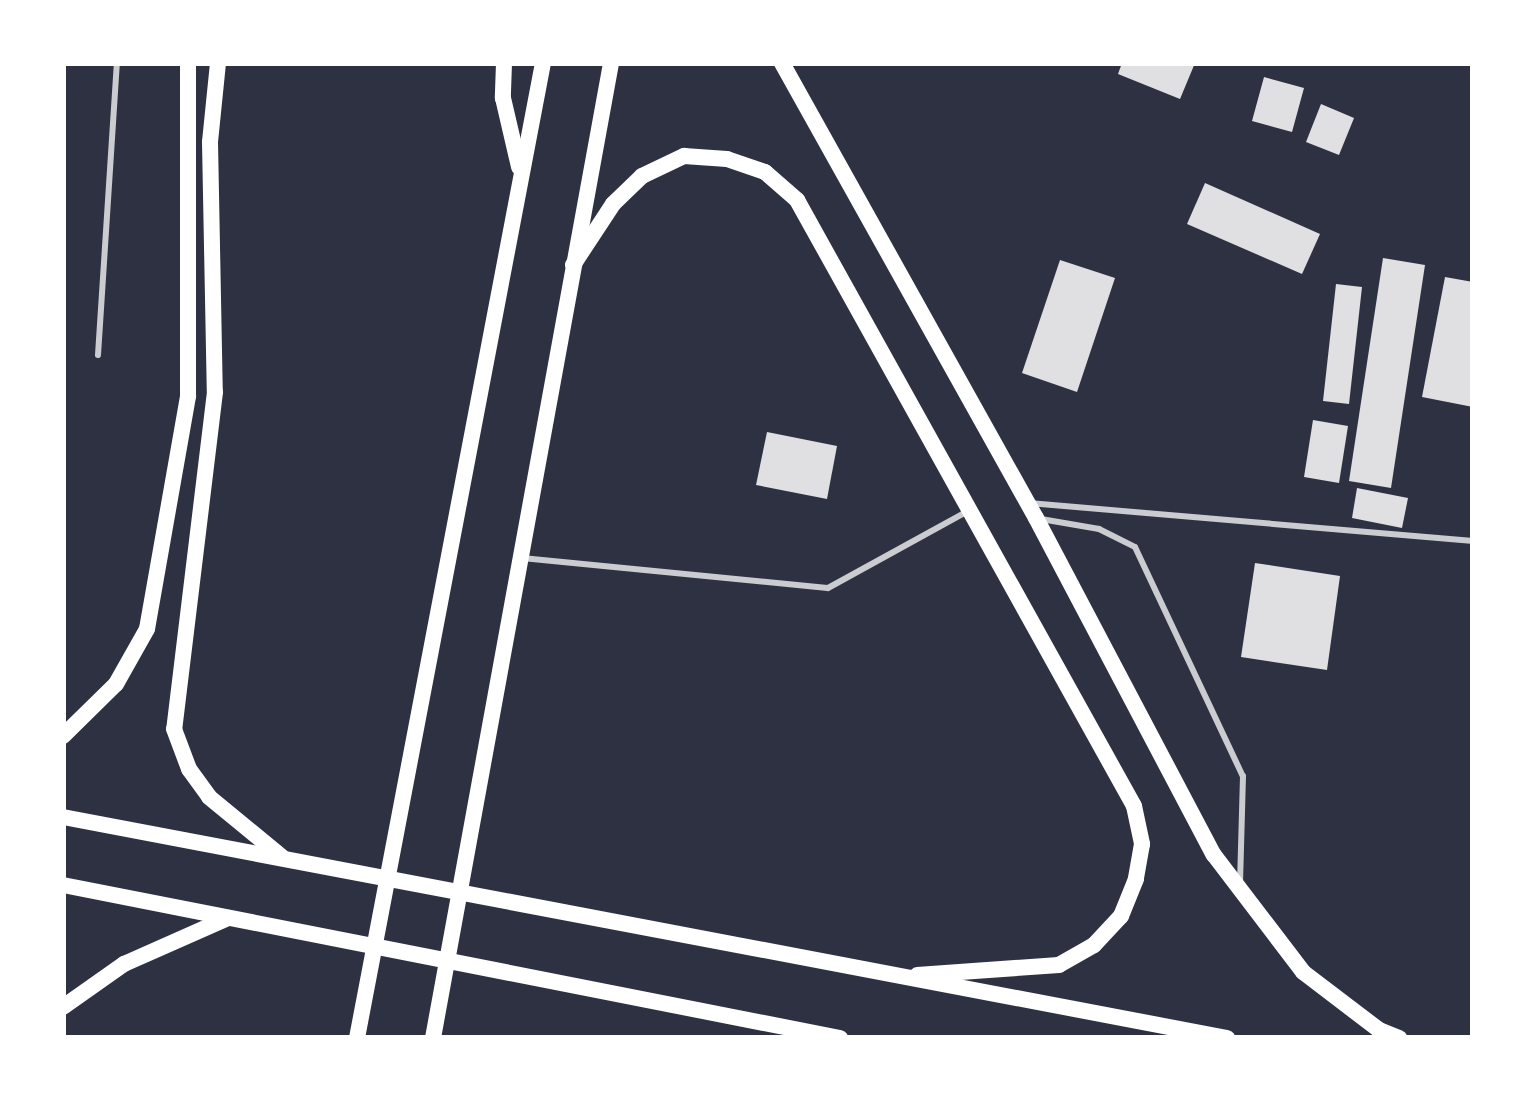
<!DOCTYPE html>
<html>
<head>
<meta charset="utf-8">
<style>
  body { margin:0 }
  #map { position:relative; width:1536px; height:1101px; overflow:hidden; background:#2d3142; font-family:Bitter,serif }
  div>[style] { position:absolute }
  .building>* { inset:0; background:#e0e0e3 }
  .service>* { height:6px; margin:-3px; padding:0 3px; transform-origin:3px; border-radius:3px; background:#caccd0 }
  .secondary>* { height:16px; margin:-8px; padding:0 8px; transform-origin:8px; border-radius:8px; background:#fff }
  span { translate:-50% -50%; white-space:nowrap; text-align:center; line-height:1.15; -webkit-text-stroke:10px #fff; paint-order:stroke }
  .frame { position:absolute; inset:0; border:66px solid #fff; pointer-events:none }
</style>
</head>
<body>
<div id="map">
  <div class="building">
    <div style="clip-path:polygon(1122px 63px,1195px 63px,1180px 99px,1118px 74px)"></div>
    <div style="clip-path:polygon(1264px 77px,1304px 88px,1292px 132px,1252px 121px)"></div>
    <div style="clip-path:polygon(1321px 104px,1354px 118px,1339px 155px,1306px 142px)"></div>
    <div style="clip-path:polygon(1205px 183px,1320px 234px,1302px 274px,1187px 224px)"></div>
    <div style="clip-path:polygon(1383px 258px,1425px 265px,1391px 488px,1349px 481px)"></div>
    <div style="clip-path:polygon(1060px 260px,1115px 278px,1077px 392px,1022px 373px)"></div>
    <div style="clip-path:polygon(1445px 277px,1473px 282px,1473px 407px,1422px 397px)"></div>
    <div style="clip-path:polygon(1336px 284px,1362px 287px,1349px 404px,1323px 401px)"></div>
    <div style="clip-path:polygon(1313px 420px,1348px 426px,1339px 483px,1304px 477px)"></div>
    <div style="clip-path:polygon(767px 432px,837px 446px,827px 499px,756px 485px)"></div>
    <div style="clip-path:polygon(1357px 488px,1408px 498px,1402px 528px,1352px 518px)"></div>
    <div style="clip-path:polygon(1255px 563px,1340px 576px,1327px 670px,1241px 657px)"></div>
  </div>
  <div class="service">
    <div style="left:98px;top:355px;width:293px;rotate:-86.3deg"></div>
    <div style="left:1029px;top:503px;width:446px;rotate:4.9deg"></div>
    <div style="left:1041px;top:519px;width:59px;rotate:9.8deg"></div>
    <div style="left:1099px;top:529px;width:40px;rotate:26.6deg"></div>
    <div style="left:1135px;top:547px;width:253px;rotate:64.8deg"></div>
    <div style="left:1243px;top:776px;width:108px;rotate:91.6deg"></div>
    <div style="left:522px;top:558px;width:307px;rotate:5.6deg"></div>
    <div style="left:828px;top:588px;width:160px;rotate:-28.8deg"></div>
  </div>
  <div class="secondary">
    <div style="left:218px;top:63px;width:79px;rotate:95.8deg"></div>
    <div style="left:210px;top:142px;width:250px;rotate:88.9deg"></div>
    <div style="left:215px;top:392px;width:339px;rotate:96.9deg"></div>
    <div style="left:174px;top:729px;width:43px;rotate:69.4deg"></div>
    <div style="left:189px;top:769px;width:34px;rotate:54deg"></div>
    <div style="left:209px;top:797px;width:94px;rotate:39.4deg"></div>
    <div style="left:504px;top:63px;width:35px;rotate:92deg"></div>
    <div style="left:503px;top:98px;width:71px;rotate:76.9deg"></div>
    <div style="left:782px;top:63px;width:521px;rotate:60.83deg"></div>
    <div style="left:1036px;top:518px;width:381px;rotate:62.2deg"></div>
    <div style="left:1214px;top:855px;width:147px;rotate:52.7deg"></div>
    <div style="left:1303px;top:972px;width:96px;rotate:37.3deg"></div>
    <div style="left:1379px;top:1030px;width:22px;rotate:22deg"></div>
    <div style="left:573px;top:265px;width:73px;rotate:-56.7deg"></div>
    <div style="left:613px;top:204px;width:40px;rotate:-44deg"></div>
    <div style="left:642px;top:176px;width:47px;rotate:-25.5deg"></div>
    <div style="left:684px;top:156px;width:43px;rotate:4deg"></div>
    <div style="left:727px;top:159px;width:40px;rotate:18.9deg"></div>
    <div style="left:765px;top:172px;width:43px;rotate:41.2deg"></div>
    <div style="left:797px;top:200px;width:693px;rotate:60.92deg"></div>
    <div style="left:1134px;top:806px;width:39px;rotate:78deg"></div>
    <div style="left:1142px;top:844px;width:36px;rotate:100deg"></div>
    <div style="left:1136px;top:879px;width:40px;rotate:112deg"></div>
    <div style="left:1121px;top:916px;width:40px;rotate:133deg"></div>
    <div style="left:1094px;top:945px;width:40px;rotate:150.3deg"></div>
    <div style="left:1059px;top:965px;width:142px;rotate:176deg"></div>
    <div style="left:63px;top:736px;width:74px;rotate:-44.5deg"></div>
    <div style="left:116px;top:684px;width:63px;rotate:-60.6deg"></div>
    <div style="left:147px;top:629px;width:237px;rotate:-80deg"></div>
    <div style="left:188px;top:396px;width:333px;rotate:-90deg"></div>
    <div style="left:63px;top:817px;width:1185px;rotate:10.75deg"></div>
    <div style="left:63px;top:885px;width:792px;rotate:11.14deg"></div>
    <div style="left:63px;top:1007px;width:75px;rotate:-35.2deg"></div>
    <div style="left:124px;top:964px;width:114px;rotate:-23.9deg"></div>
    <div style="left:357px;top:1038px;width:993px;rotate:-79.2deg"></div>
    <div style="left:433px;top:1038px;width:991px;rotate:-79.65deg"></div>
  </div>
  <div class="frame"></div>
</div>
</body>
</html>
